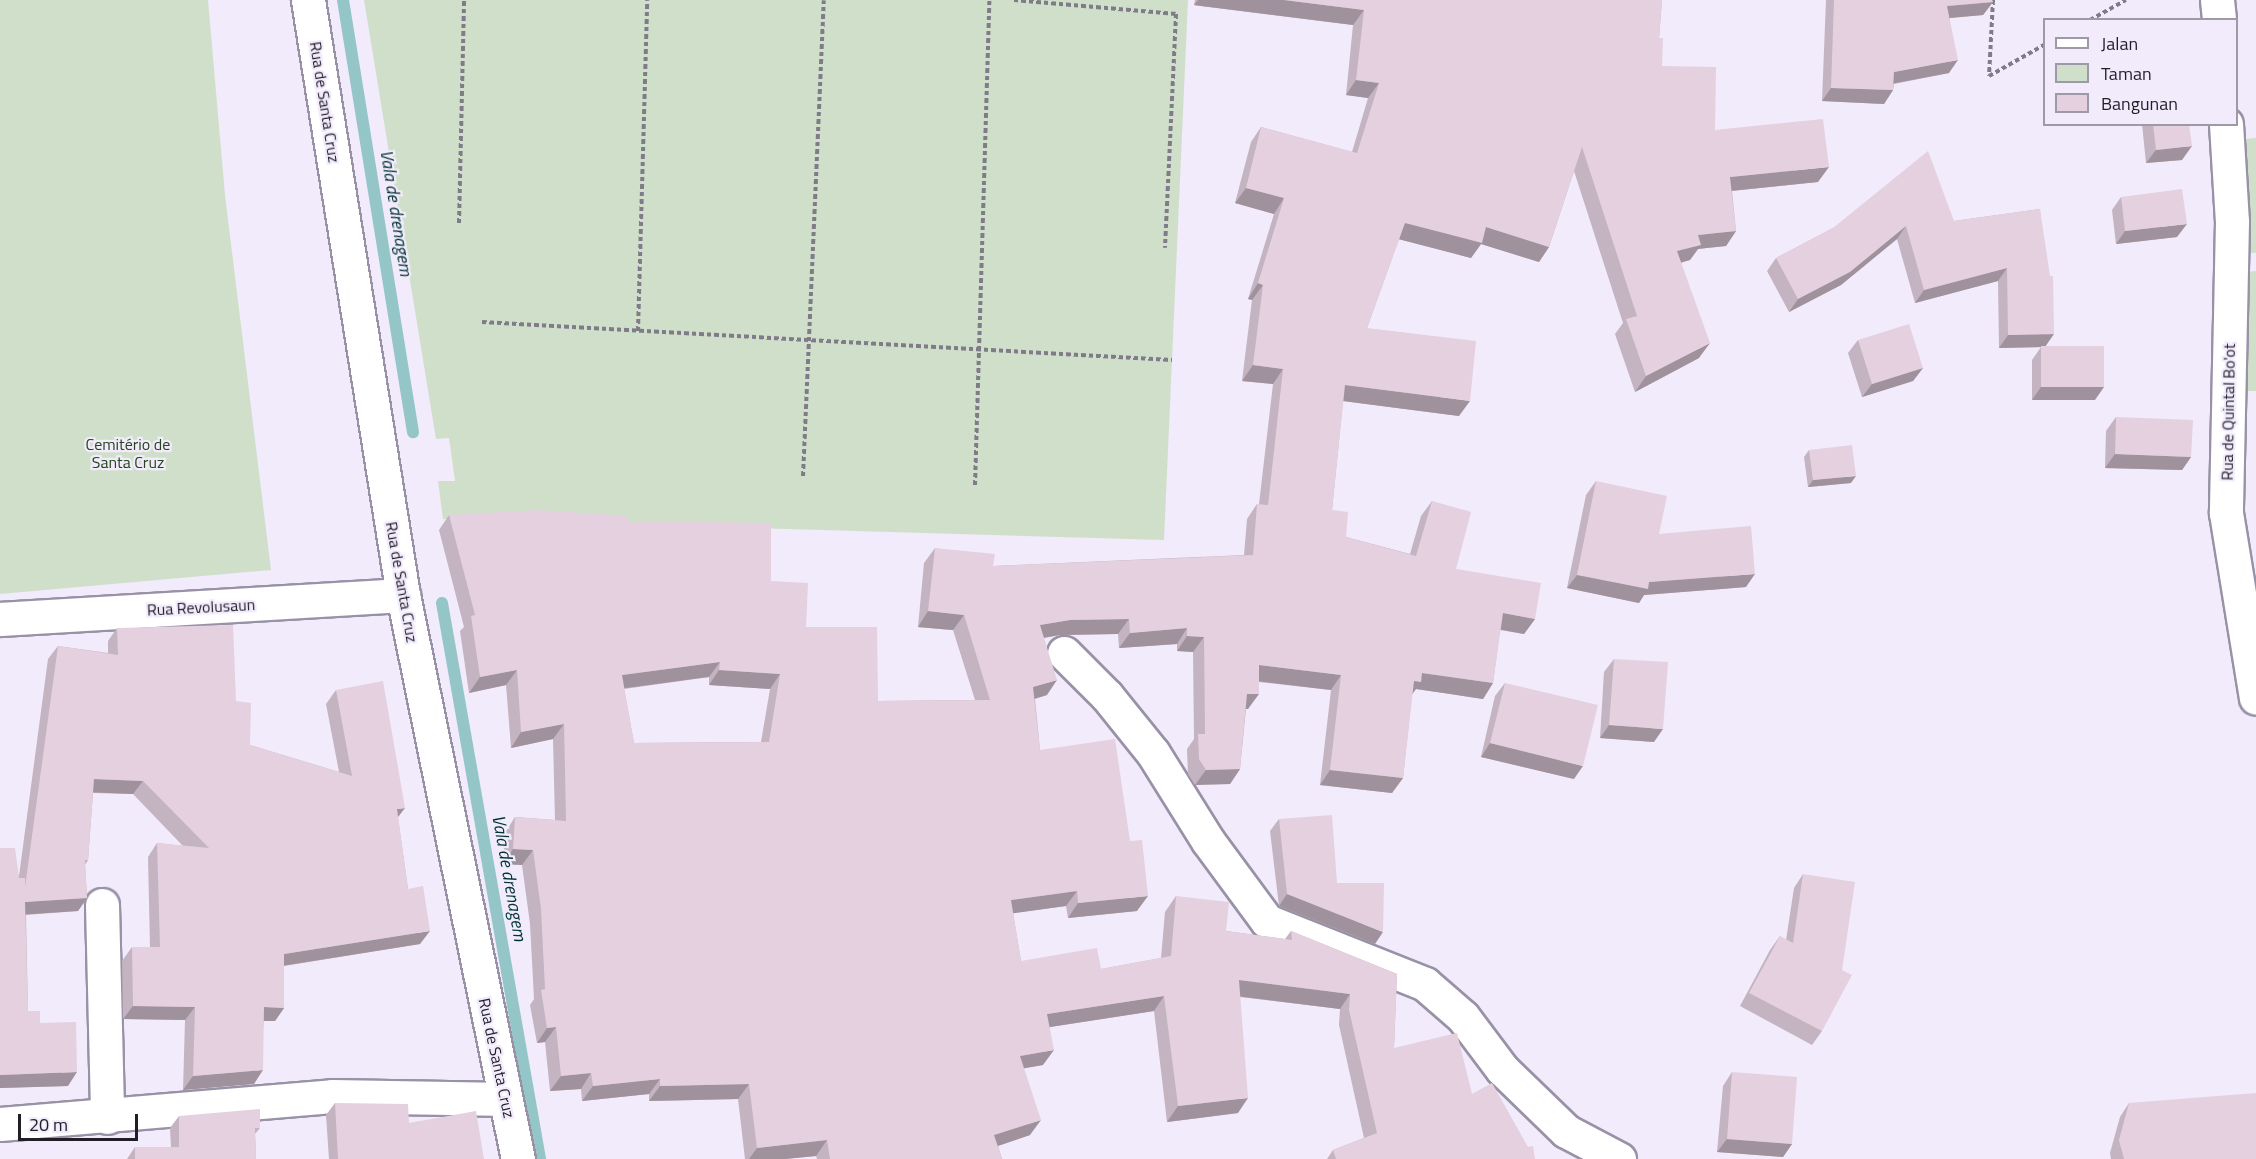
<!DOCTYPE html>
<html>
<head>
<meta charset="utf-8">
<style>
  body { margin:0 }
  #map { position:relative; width:2256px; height:1159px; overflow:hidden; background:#f1ebfc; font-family:"Titillium Web",sans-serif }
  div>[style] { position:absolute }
  .green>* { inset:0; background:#d0dfca }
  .stream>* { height:12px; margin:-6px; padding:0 6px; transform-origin:6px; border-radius:6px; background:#95c6c7 }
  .path>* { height:4px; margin-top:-2px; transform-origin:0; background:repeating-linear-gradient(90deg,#807b88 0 4.5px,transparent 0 7.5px) }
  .roads { filter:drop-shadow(2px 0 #9992a7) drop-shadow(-2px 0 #9992a7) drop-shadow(0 2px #9992a7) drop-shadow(0 -2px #9992a7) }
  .street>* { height:33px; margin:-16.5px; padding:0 16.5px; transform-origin:16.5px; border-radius:16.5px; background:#fff }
  .secondary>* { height:33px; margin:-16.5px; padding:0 16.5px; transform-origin:16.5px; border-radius:16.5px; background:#fff }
  .wall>* { inset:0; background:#c4b3c0 }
  .shaded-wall>* { inset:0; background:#a0929c }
  .building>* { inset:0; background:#e4d0df }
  span { translate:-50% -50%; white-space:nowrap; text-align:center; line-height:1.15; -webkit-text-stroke:4.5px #f1ebfc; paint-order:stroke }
  .street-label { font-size:16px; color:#211e26 }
  .park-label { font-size:16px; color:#254618 }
  .water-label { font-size:18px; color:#013234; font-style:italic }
  .legend { position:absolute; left:2043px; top:18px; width:195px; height:108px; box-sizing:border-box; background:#f1ebfc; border:2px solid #9e99a6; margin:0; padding:8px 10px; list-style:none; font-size:18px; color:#211e26 }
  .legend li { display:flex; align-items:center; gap:12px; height:30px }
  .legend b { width:30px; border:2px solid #9e99a6 }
  .scale { position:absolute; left:18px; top:1114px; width:120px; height:27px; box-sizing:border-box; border:3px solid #211e26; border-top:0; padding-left:8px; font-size:18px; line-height:21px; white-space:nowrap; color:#211e26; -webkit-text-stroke:4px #f1ebfc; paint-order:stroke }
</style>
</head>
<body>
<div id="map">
  <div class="green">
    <div style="clip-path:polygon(0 0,208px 0,225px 195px,271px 570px,0 594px)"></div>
    <div style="clip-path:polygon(364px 0,1188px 0,1164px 540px,443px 519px,438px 481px,455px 481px,449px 438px,436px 439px)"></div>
    <div style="clip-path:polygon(2256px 138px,2256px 253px,2245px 253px,2234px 140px)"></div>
    <div style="clip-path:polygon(2256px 271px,2256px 391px,2247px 391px,2235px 273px)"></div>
  </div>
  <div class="stream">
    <div style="left:343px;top:0;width:438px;rotate:80.8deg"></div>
    <div style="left:442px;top:603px;width:565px;rotate:80deg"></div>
  </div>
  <div class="path">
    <div style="left:1014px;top:0;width:163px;rotate:4.9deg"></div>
    <div style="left:1176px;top:14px;width:234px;rotate:92.7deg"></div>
    <div style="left:1993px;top:0;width:76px;rotate:93deg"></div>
    <div style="left:1989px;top:76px;width:63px;rotate:-29.4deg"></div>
    <div style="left:2090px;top:20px;width:41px;rotate:-29.1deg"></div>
    <div style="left:459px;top:223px;width:223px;rotate:-88.7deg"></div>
    <div style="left:482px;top:322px;width:691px;rotate:3.15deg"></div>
    <div style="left:638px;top:331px;width:331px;rotate:-88.4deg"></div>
    <div style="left:803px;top:476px;width:476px;rotate:-87.5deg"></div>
    <div style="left:975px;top:485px;width:485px;rotate:-88.3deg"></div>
  </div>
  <div class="roads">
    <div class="street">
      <div style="left:2217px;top:0;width:20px;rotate:84deg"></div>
      <div style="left:2226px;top:124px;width:97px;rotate:86.5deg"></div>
      <div style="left:2232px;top:221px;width:292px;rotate:91.2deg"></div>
      <div style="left:2226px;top:513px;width:187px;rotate:80.8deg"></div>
      <div style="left:1064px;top:653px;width:61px;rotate:45deg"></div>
      <div style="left:1107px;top:696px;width:73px;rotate:51.1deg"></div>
      <div style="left:1153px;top:753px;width:104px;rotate:58deg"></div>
      <div style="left:1208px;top:841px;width:99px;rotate:53.6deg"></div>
      <div style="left:1267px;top:921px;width:170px;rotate:21.7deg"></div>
      <div style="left:1425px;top:984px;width:50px;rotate:41deg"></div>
      <div style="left:1463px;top:1017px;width:65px;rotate:53.1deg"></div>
      <div style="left:1502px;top:1069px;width:89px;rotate:44.1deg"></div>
      <div style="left:1566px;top:1131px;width:60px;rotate:27.8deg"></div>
      <div style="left:102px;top:905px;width:212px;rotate:88.6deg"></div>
      <div style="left:0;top:1124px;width:333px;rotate:-4.8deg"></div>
      <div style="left:332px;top:1096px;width:173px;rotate:1deg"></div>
    </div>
    <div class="secondary">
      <div style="left:308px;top:0;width:603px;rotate:80.93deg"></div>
      <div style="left:403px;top:595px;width:576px;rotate:78.48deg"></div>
      <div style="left:0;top:619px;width:404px;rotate:-3.4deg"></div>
    </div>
  </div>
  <div class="wall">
    <div style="clip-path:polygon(evenodd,1195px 0,1662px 0,1659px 38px,1662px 66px,1715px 130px,1818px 182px,1732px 191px,1736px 231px,1726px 246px,1698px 249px,1690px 260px,1681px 262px,1699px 358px,1635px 392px,1615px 334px,1623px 323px,1574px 171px,1549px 247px,1539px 262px,1481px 244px,1471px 258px,1399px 239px,1367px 328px,1459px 416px,1343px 401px,1332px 510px,1346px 537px,1410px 554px,1421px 516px,1432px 501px,1456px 569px,1535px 619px,1524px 634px,1500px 630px,1493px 683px,1483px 699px,1416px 689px,1412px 694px,1403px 778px,1392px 793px,1320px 785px,1331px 690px,1259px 682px,1248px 709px,1246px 709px,1240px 769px,1230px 784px,1195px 785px,1188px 774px,1187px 749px,1194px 739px,1193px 652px,1177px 651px,1177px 644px,1119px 648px,1118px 634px,1060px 635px,1044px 638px,1047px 695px,1035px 699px,1040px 750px,1137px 911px,1068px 918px,1066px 906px,1013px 913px,1021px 961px,1101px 969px,1161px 958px,1165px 912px,1176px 896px,1226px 931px,1285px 939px,1291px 931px,1397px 974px,1394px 1048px,1472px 1094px,1535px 1159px,1327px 1159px,1333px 1150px,1364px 1138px,1339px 1025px,1340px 1009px,1240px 997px,1238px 1113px,1167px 1122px,1154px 1011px,1050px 1027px,1043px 1065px,1024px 1068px,1030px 1135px,998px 1146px,1002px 1159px,817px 1159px,816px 1156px,785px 1159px,745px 1159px,738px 1099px,649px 1101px,649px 1094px,582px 1101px,581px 1089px,550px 1091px,545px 1042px,537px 1043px,530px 1005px,534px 999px,530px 924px,522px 865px,503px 864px,505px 833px,515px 817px,555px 820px,553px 739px,511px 748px,506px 685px,469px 693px,460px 631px,464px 627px,439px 530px,449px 515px,628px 521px,771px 581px,806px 627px,878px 701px,975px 700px,953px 630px,918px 627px,924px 563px,935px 548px,993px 566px,1244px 555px,1247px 519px,1257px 504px,1259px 504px,1273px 384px,1242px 381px,1252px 300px,1248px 299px,1274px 214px,1235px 203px,1251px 142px,1261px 127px,1352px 152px,1368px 98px,1346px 95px,1353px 25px,1194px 5px,1195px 0,709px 677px,709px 685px,770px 689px,761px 742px,634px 743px,624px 689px,709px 677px)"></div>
    <div style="clip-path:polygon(1826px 0,1992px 0,1993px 2px,1983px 15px,1950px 18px,1949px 73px,1894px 84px,1893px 90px,1884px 104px,1822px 101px)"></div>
    <div style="clip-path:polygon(2142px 124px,2189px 124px,2182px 160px,2146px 163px)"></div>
    <div style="clip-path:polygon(2121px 197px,2177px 237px,2116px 244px,2112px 210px)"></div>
    <div style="clip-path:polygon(2040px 209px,2046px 346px,2095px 400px,2032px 400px,2032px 360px,2041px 347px,1999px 348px,1998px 281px,1915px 303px,1897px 239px,1841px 285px,1789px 312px,1767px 271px,1776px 258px,1833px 228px,1954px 221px)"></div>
    <div style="clip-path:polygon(1858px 340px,1923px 368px,1913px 381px,1862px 397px,1848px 353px)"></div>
    <div style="clip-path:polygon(2116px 417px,2191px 457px,2182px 470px,2105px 468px,2106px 431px)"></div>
    <div style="clip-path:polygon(1809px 450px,1851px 483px,1808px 487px,1804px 457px)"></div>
    <div style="clip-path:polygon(1596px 481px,1659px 534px,1746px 587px,1644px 595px,1639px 603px,1567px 588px,1586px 495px)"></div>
    <div style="clip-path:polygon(117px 628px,236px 701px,250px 745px,339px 772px,326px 704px,336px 690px,398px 818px,408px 889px,420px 944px,284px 966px,284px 1008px,275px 1021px,264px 1021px,254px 1084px,183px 1090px,185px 1020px,123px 1019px,122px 961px,132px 947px,150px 947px,148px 857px,157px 843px,183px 846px,133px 794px,93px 793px,88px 860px,85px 865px,87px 898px,78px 911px,26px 915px,28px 1011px,40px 1023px,68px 1086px,0 1088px,0 848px,19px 876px,48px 659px,58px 646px,108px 653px,108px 641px)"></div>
    <div style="clip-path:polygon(1614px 659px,1654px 742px,1600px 738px,1604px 672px)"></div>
    <div style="clip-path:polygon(1505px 683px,1574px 779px,1481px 757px,1495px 696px)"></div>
    <div style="clip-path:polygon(1279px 819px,1337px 883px,1375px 944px,1279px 906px,1270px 831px)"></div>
    <div style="clip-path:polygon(1803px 874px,1822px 1031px,1812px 1045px,1740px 1006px,1770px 950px,1780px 936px,1786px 940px,1794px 888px)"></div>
    <div style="clip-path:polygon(1732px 1072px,1792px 1144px,1783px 1157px,1717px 1152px,1723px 1086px)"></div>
    <div style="clip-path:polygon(335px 1103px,409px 1123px,484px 1159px,329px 1159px,326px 1115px)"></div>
    <div style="clip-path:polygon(2129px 1103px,2256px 1159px,2111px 1159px,2110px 1153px,2120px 1117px)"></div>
    <div style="clip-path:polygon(179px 1116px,260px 1128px,255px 1134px,256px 1159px,127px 1159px,135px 1147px,171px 1147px,170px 1128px)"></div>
  </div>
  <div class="shaded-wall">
    <div style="clip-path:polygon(1198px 0,1284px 0,1364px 10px,1353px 25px,1194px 5px)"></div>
    <div style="clip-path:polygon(1993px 2px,1983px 15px,1938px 19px,1947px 6px)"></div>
    <div style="clip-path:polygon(1958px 60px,1949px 73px,1885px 85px,1894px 72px)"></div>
    <div style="clip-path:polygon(1356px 80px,1379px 83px,1368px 98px,1346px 95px)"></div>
    <div style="clip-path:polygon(1831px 88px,1893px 90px,1884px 104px,1822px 101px)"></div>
    <div style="clip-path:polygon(2192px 146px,2182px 160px,2146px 163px,2156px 150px)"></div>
    <div style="clip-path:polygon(1829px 167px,1818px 182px,1720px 192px,1730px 177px)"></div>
    <div style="clip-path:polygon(1246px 188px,1284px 198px,1274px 214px,1235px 203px)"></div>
    <div style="clip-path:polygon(1405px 223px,1486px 227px,1549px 247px,1539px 262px,1481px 244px,1471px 258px,1394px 238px)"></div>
    <div style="clip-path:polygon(2187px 224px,2177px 237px,2116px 244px,2125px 231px)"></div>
    <div style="clip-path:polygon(1906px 226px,1897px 239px,1841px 285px,1789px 312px,1798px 299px)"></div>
    <div style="clip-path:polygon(1736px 231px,1726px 246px,1698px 249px,1690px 260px,1667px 267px,1677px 251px,1698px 235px)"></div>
    <div style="clip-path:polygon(2007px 268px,1998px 281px,1915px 303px,1924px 290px)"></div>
    <div style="clip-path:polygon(1258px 283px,1263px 285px,1252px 300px,1248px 299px)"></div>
    <div style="clip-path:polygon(2054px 334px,2045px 347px,1999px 348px,2008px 335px)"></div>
    <div style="clip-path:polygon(1710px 343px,1699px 358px,1635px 392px,1646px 376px)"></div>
    <div style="clip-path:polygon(1253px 365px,1283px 369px,1273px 384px,1242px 381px)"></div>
    <div style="clip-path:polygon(1923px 368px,1913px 381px,1862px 397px,1872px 384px)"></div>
    <div style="clip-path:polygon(1345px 385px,1470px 401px,1459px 416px,1335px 400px)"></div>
    <div style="clip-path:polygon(2041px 387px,2104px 387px,2095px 400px,2032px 400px)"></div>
    <div style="clip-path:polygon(2115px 454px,2191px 457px,2182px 470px,2105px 468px)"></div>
    <div style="clip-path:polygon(1856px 476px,1851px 483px,1808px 487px,1813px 480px)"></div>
    <div style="clip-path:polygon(1755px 574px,1746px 587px,1644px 595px,1639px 603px,1567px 588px,1577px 575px,1649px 582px)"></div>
    <div style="clip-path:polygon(928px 611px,964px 615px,953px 630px,918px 627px)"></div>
    <div style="clip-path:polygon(1503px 613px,1535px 619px,1524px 634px,1492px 628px)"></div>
    <div style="clip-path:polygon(1129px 619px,1118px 634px,1060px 635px,1030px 640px,1040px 625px,1070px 620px)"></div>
    <div style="clip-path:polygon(1187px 628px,1177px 644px,1119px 648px,1130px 633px)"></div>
    <div style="clip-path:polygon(1187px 636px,1204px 637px,1193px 652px,1177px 651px)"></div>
    <div style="clip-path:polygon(720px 662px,709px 677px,611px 690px,622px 675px)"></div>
    <div style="clip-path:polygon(1259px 665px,1341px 675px,1331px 690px,1248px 680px)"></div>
    <div style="clip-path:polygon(517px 670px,506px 685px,469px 693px,480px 677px)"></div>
    <div style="clip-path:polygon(719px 670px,780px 674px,770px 689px,709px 685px)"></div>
    <div style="clip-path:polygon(1422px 673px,1493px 683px,1483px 699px,1416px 689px,1410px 697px,1414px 681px)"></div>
    <div style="clip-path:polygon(1057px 680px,1047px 695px,1023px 702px,1033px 687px)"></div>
    <div style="clip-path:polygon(1247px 694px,1259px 694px,1248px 709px,1236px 709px)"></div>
    <div style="clip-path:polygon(564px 724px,553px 739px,511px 748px,521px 732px)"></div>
    <div style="clip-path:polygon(1609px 725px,1663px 729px,1654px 742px,1600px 738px)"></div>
    <div style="clip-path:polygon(1490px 743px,1583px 766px,1574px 779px,1481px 757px)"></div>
    <div style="clip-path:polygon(1240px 769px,1230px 784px,1195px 785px,1206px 770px)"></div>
    <div style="clip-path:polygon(1330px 770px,1403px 778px,1392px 793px,1320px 785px)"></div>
    <div style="clip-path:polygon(94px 779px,143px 781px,133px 794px,84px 792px)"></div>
    <div style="clip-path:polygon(405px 808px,395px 821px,397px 809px)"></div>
    <div style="clip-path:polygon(513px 849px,533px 850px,522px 865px,503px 864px)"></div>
    <div style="clip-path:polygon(1077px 891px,1066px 906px,1001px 915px,1011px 900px)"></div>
    <div style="clip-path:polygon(1287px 894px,1383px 932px,1375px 944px,1279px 906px)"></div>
    <div style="clip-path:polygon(1148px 896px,1137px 911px,1068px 918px,1078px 903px)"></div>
    <div style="clip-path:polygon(87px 898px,78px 911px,16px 915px,25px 902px)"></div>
    <div style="clip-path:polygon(430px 931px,420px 944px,275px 967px,284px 954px)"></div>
    <div style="clip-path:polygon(1239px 980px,1350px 994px,1340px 1009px,1228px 995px)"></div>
    <div style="clip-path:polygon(1164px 996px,1154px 1011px,1037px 1029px,1047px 1014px)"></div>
    <div style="clip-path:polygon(133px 1006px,195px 1007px,185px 1020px,123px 1019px)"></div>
    <div style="clip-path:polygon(264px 1007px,284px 1008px,275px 1021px,255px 1021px)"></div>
    <div style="clip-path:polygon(556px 1027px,545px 1042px,537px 1043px,547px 1028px)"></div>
    <div style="clip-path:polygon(1054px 1050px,1043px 1065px,1009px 1071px,1020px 1056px)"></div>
    <div style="clip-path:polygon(263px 1070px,254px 1084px,183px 1090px,193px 1076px)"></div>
    <div style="clip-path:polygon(77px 1072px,68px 1086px,0 1088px,0 1075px)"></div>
    <div style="clip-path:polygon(591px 1073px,581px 1089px,550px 1091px,561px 1076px)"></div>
    <div style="clip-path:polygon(660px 1079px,649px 1094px,582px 1101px,593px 1086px)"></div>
    <div style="clip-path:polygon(749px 1084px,738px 1099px,649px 1101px,660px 1086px)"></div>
    <div style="clip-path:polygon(1248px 1098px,1238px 1113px,1167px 1122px,1178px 1106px)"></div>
    <div style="clip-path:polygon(1041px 1120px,1030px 1135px,983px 1151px,994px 1135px)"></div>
    <div style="clip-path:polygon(1727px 1139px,1792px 1144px,1783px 1157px,1717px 1152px)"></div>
    <div style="clip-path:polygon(827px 1140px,816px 1156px,785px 1159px,749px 1159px,757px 1148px)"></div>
  </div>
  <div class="building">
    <div style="clip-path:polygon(evenodd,1284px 0,1662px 0,1659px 38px,1663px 38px,1662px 66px,1716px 67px,1715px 130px,1823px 119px,1829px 167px,1730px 177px,1736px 231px,1698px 235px,1701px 245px,1677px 251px,1710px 343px,1646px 376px,1626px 319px,1637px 316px,1582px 147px,1549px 247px,1486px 227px,1482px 243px,1405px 223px,1367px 328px,1476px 341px,1470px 401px,1345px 385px,1332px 510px,1348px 512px,1346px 537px,1416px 556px,1432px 501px,1471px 512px,1456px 569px,1541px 583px,1535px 619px,1503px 613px,1493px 683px,1422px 673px,1421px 682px,1414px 681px,1403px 778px,1330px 770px,1341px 675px,1259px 665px,1259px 694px,1247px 694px,1240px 769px,1206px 770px,1199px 759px,1198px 734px,1205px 734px,1204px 637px,1187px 636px,1187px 628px,1130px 633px,1129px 619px,1070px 620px,1040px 625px,1057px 680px,1033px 687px,1040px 750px,1115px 739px,1130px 841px,1142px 840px,1148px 896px,1078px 903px,1077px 891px,1011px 900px,1021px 961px,1097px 948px,1101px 969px,1171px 956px,1176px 896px,1229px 902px,1226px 931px,1292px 940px,1291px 931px,1397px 974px,1394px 1048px,1457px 1033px,1472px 1094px,1492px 1083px,1528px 1147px,1533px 1146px,1535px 1159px,1336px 1159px,1333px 1150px,1377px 1133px,1349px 1010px,1350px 994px,1239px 980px,1248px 1098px,1178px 1106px,1164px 996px,1047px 1014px,1054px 1050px,1020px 1056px,1041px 1120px,994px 1135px,1002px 1159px,830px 1159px,827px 1140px,757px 1148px,749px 1084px,660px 1086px,660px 1079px,593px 1086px,591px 1073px,561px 1076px,556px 1027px,547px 1028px,541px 990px,545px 989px,541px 909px,533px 850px,513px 849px,515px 817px,566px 821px,564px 724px,521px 732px,517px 670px,480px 677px,471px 616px,475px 615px,449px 515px,539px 510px,628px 516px,628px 521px,771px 523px,771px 581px,808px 583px,806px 627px,877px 627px,878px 701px,990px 700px,964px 615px,928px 611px,935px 548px,995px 554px,993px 566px,1253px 555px,1257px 504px,1268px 505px,1283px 369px,1253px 365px,1263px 285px,1258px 283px,1284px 198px,1246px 188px,1261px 127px,1357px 153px,1379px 83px,1356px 80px,1364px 10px,1284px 0,720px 662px,719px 670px,780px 674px,769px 742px,634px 743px,622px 675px,720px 662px)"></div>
    <div style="clip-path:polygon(1834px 0,1992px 0,1993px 2px,1947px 6px,1958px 60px,1894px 72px,1893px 90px,1831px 88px)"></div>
    <div style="clip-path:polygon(2153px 124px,2189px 124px,2192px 146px,2156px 150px)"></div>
    <div style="clip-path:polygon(1928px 151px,1954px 221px,2040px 209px,2050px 276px,2053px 276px,2054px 334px,2008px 335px,2007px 268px,1924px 290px,1906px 226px,1850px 272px,1798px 299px,1776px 258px,1833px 228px)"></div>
    <div style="clip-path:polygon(2182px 189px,2187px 224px,2125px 231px,2121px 197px)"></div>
    <div style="clip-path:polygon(1909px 324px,1923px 368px,1872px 384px,1858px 340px)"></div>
    <div style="clip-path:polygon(2041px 346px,2104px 346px,2104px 387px,2041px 387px)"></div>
    <div style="clip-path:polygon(2116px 417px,2193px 420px,2191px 457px,2115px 454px)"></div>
    <div style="clip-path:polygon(1852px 445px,1856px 476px,1813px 480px,1809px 450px)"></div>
    <div style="clip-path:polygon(1596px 481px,1667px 496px,1659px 534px,1751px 526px,1755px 574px,1649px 582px,1648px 589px,1577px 575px)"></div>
    <div style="clip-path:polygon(233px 625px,236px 701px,251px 703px,250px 745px,352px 776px,336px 690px,383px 681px,405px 808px,397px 809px,408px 889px,423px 886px,430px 931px,284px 954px,284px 1008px,264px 1007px,263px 1070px,193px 1076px,195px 1007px,133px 1006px,132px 947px,160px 947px,157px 843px,209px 848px,143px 781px,94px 779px,88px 860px,85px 860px,87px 898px,25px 902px,28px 1011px,40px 1011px,40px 1023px,76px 1022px,77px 1072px,0 1075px,0 848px,15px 848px,19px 878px,25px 878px,25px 887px,58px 646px,118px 655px,117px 628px)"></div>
    <div style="clip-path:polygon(1614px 659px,1668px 662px,1663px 729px,1609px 725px)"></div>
    <div style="clip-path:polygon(1505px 683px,1598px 705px,1583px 766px,1490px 743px)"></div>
    <div style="clip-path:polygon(1332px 815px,1337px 883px,1384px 883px,1383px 932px,1287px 894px,1279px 819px)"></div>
    <div style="clip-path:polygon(1803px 874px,1855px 882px,1842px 970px,1852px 975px,1822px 1031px,1749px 993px,1780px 936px,1793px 943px)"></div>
    <div style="clip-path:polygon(1732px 1072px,1797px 1077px,1792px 1144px,1727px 1139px)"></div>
    <div style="clip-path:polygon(2256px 1093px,2256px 1159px,2124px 1159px,2119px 1140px,2129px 1103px)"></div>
    <div style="clip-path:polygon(335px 1103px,408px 1104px,409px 1123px,476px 1111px,484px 1159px,338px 1159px)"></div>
    <div style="clip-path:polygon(260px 1109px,260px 1128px,255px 1128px,256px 1159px,135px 1159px,135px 1147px,179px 1147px,179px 1116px)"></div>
  </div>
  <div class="street-label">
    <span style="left:325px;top:102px;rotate:81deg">Rua de Santa Cruz</span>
    <span style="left:2228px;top:412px;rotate:-89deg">Rua de Quintal Bo'ot</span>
    <span style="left:402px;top:582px;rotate:80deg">Rua de Santa Cruz</span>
    <span style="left:201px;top:607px;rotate:-3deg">Rua Revolusaun</span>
    <span style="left:497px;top:1058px;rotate:78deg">Rua de Santa Cruz</span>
  </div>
  <div class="park-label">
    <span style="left:128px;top:453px">Cemitério de<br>Santa Cruz</span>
  </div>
  <div class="water-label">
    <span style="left:396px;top:213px;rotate:81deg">Vala de drenagem</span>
    <span style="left:509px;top:878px;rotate:80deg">Vala de drenagem</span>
  </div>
  <ul class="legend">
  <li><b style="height:8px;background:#fff"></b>Jalan</li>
  <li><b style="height:16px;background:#d0dfca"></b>Taman</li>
  <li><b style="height:16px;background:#e4d0df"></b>Bangunan</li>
  </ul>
  <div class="scale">20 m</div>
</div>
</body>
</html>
